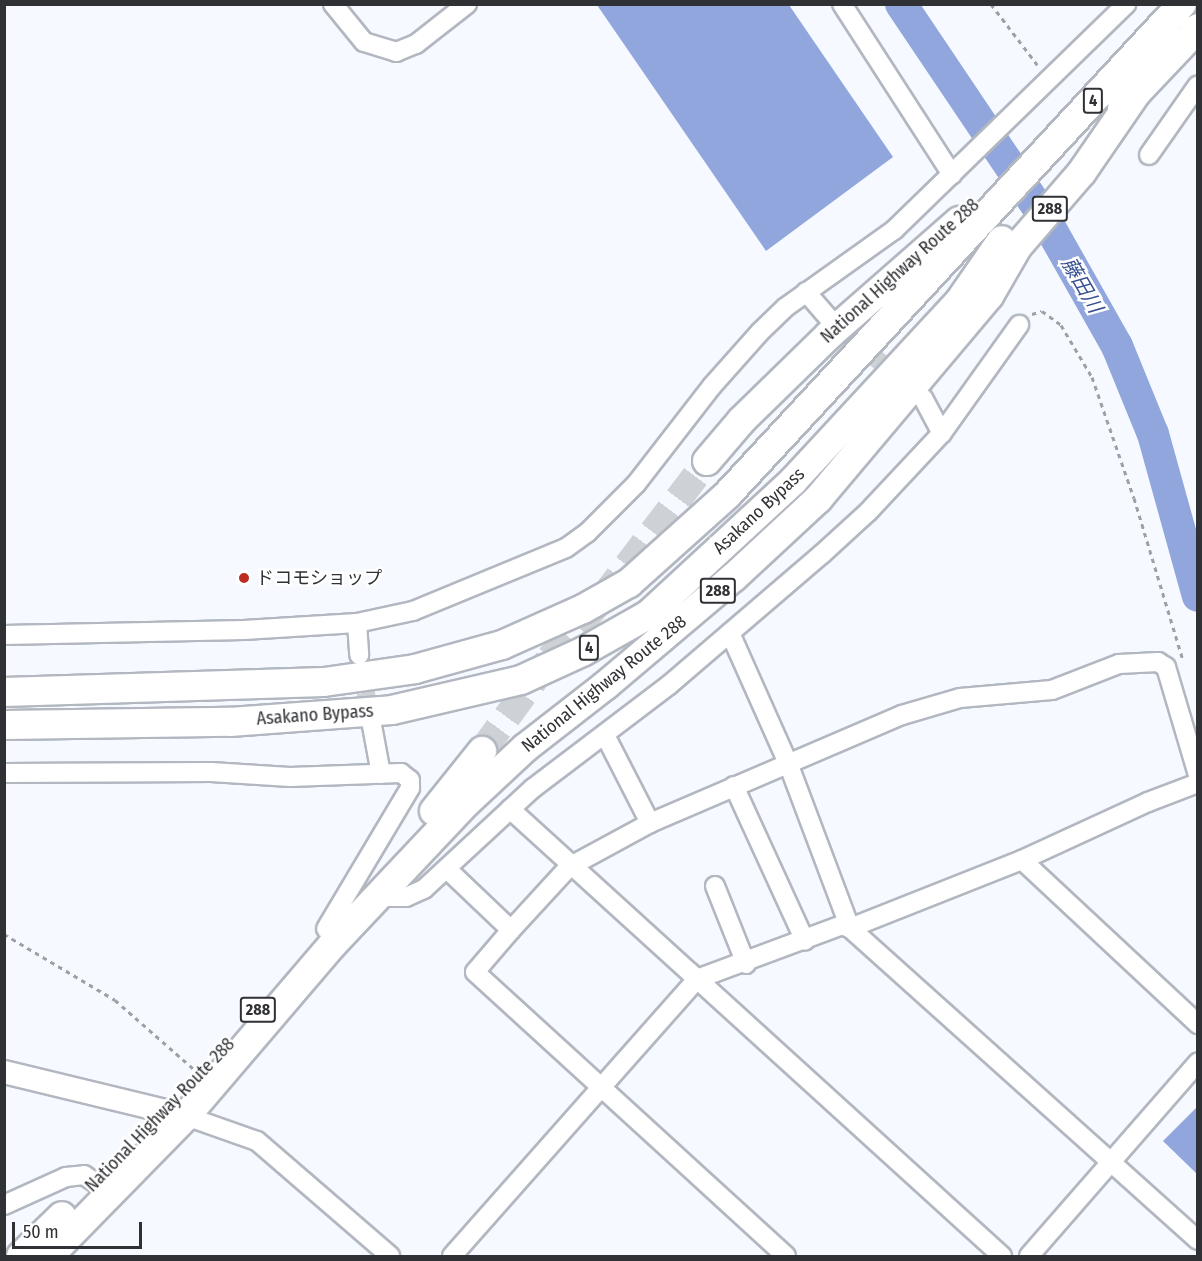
<!DOCTYPE html>
<html>
<head>
<meta charset="utf-8">
<style>
  body { margin:0 }
  #map { position:relative; width:1202px; height:1261px; overflow:hidden; background:#f6f9ff; font-family:"Fira Sans Condensed","Noto Sans JP",sans-serif }
  div>[style] { position:absolute }
  .water>* { inset:0; background:#90a6dc }
  .river>* { height:32px; margin:-16px; padding:0 16px; transform-origin:16px; border-radius:16px; background:#90a6dc }
  .minor-tunnel>* { height:18px; margin-top:-9px; transform-origin:0; background:repeating-linear-gradient(90deg,#ced1d6 0 18px,transparent 0 27px) }
  .trunk-tunnel>* { height:28px; margin-top:-14px; transform-origin:0; background:repeating-linear-gradient(90deg,#ced1d6 0 28px,transparent 0 42px) }
  .path>* { height:3px; margin-top:-1.5px; transform-origin:0; background:repeating-linear-gradient(90deg,#9ea0a5 0 4.5px,transparent 0 9px) }
  .roads { filter:drop-shadow(2px 0 #b2b7c0) drop-shadow(-2px 0 #b2b7c0) drop-shadow(0 2px #b2b7c0) drop-shadow(0 -2px #b2b7c0) }
  .minor>* { height:18px; margin:-9px; padding:0 9px; transform-origin:9px; border-radius:9px; background:#fff }
  .tertiary>* { height:22px; margin:-11px; padding:0 11px; transform-origin:11px; border-radius:11px; background:#fff }
  .trunk>* { height:28px; margin:-14px; padding:0 14px; transform-origin:14px; border-radius:14px; background:#fff }
  .dots>* { width:16px; height:16px; translate:-50% -50%; box-sizing:border-box; border:3px solid #fff; border-radius:50% }
  span { translate:-50% -50%; white-space:nowrap; text-align:center; line-height:1.15; -webkit-text-stroke:5px #fff; paint-order:stroke }
  .shield-label span { padding:2px 4px; background:#fff; border:2px solid; border-radius:4px; -webkit-text-stroke-width:0 }
  .shield-label { font-size:16px; color:#2f3134; font-weight:700 }
  .street-label { font-size:18px; color:#2f3134 }
  .poi-label { font-size:18px; color:#2f3134 }
  .left { translate:0 -50%; text-align:left }
  .water-label { font-size:20px; color:#385093; font-style:italic }
  .frame { position:absolute; inset:0; border:6px solid #2f3134; pointer-events:none }
  .scale { position:absolute; left:12px; top:1222px; width:130px; height:27px; box-sizing:border-box; border:3px solid #2f3134; border-top:0; padding-left:8px; font-size:18px; line-height:21px; white-space:nowrap; color:#2f3134; -webkit-text-stroke:4px #fff; paint-order:stroke }
</style>
</head>
<body>
<div id="map">
  <div class="water">
    <div style="clip-path:polygon(597px 5px,789px 5px,893px 157px,766px 251px)"></div>
    <div style="clip-path:polygon(1197px 1107px,1197px 1174px,1163px 1141px)"></div>
  </div>
  <div class="river">
    <div style="left:901px;top:4px;width:257px;rotate:56.1deg"></div>
    <div style="left:1044px;top:217px;width:148px;rotate:60.5deg"></div>
    <div style="left:1117px;top:346px;width:95px;rotate:67.8deg"></div>
    <div style="left:1153px;top:434px;width:168px;rotate:74.5deg"></div>
  </div>
  <div class="minor-tunnel">
    <div style="left:832px;top:322px;width:89px;rotate:39.6deg"></div>
    <div style="left:361px;top:666px;width:50px;rotate:79.6deg"></div>
  </div>
  <div class="trunk-tunnel">
    <div style="left:482px;top:751px;width:115px;rotate:-53.8deg"></div>
    <div style="left:550px;top:658px;width:79px;rotate:-48.6deg"></div>
    <div style="left:602px;top:599px;width:173px;rotate:-52.7deg"></div>
  </div>
  <div class="path">
    <div style="left:991px;top:4px;width:79px;rotate:52.7deg"></div>
    <div style="left:1032px;top:314px;width:10px;rotate:-17deg"></div>
    <div style="left:1042px;top:311px;width:24px;rotate:36deg"></div>
    <div style="left:1061px;top:325px;width:61px;rotate:59.2deg"></div>
    <div style="left:1092px;top:377px;width:128px;rotate:70.9deg"></div>
    <div style="left:1134px;top:498px;width:169px;rotate:73.2deg"></div>
    <div style="left:4px;top:934px;width:129px;rotate:30.7deg"></div>
    <div style="left:115px;top:1000px;width:106px;rotate:41.2deg"></div>
  </div>
  <div class="roads">
    <div class="minor">
      <div style="left:333px;top:4px;width:49px;rotate:50.8deg"></div>
      <div style="left:364px;top:42px;width:34px;rotate:17deg"></div>
      <div style="left:396px;top:52px;width:22px;rotate:-22deg"></div>
      <div style="left:416px;top:44px;width:65px;rotate:-38.1deg"></div>
      <div style="left:842px;top:4px;width:203px;rotate:57.2deg"></div>
      <div style="left:1149px;top:155px;width:85px;rotate:-55deg"></div>
      <div style="left:806px;top:292px;width:38px;rotate:49deg"></div>
      <div style="left:923px;top:398px;width:40px;rotate:62deg"></div>
      <div style="left:357px;top:623px;width:32px;rotate:86deg"></div>
      <div style="left:730px;top:633px;width:142px;rotate:66deg"></div>
      <div style="left:788px;top:763px;width:176px;rotate:69.4deg"></div>
      <div style="left:850px;top:928px;width:467px;rotate:41.9deg"></div>
      <div style="left:4px;top:635px;width:240px;rotate:-1.2deg"></div>
      <div style="left:244px;top:630px;width:113px;rotate:-3.5deg"></div>
      <div style="left:357px;top:623px;width:57px;rotate:-12.1deg"></div>
      <div style="left:413px;top:611px;width:165px;rotate:-22.4deg"></div>
      <div style="left:566px;top:548px;width:26px;rotate:-36deg"></div>
      <div style="left:587px;top:533px;width:69px;rotate:-45deg"></div>
      <div style="left:636px;top:484px;width:124px;rotate:-52.2deg"></div>
      <div style="left:712px;top:386px;width:72px;rotate:-48.4deg"></div>
      <div style="left:760px;top:332px;width:36px;rotate:-44deg"></div>
      <div style="left:786px;top:307px;width:133px;rotate:-35.5deg"></div>
      <div style="left:894px;top:230px;width:324px;rotate:-44.2deg"></div>
      <div style="left:370px;top:715px;width:60px;rotate:79.4deg"></div>
      <div style="left:605px;top:735px;width:99px;rotate:62.9deg"></div>
      <div style="left:4px;top:773px;width:207px;rotate:-0.3deg"></div>
      <div style="left:211px;top:772px;width:79px;rotate:3.6deg"></div>
      <div style="left:290px;top:777px;width:111px;rotate:-2.1deg"></div>
      <div style="left:401px;top:773px;width:11px;rotate:38deg"></div>
      <div style="left:410px;top:780px;width:8px;rotate:90deg"></div>
      <div style="left:410px;top:788px;width:164px;rotate:120.8deg"></div>
      <div style="left:734px;top:786px;width:170px;rotate:65.4deg"></div>
      <div style="left:510px;top:809px;width:665px;rotate:42.26deg"></div>
      <div style="left:1022px;top:860px;width:241px;rotate:43deg"></div>
      <div style="left:448px;top:870px;width:87px;rotate:43.6deg"></div>
      <div style="left:715px;top:886px;width:84px;rotate:68.3deg"></div>
      <div style="left:377px;top:897px;width:29px"></div>
      <div style="left:406px;top:897px;width:20px;rotate:-24deg"></div>
      <div style="left:424px;top:889px;width:147px;rotate:-42.8deg"></div>
      <div style="left:532px;top:789px;width:172px;rotate:-37.2deg"></div>
      <div style="left:669px;top:685px;width:201px;rotate:-40.6deg"></div>
      <div style="left:822px;top:554px;width:62px;rotate:-42.4deg"></div>
      <div style="left:868px;top:512px;width:108px;rotate:-46.9deg"></div>
      <div style="left:942px;top:433px;width:133px;rotate:-54.5deg"></div>
      <div style="left:186px;top:1116px;width:75px;rotate:19.4deg"></div>
      <div style="left:257px;top:1141px;width:176px;rotate:40.8deg"></div>
      <div style="left:4px;top:1205px;width:68px;rotate:-24.3deg"></div>
      <div style="left:66px;top:1177px;width:18px;rotate:-6deg"></div>
      <div style="left:84px;top:1175px;width:34px;rotate:34deg"></div>
      <div style="left:452px;top:1256px;width:370px;rotate:-48.5deg"></div>
      <div style="left:697px;top:979px;width:155px;rotate:-20.4deg"></div>
      <div style="left:842px;top:925px;width:9px;rotate:21deg"></div>
      <div style="left:850px;top:928px;width:185px;rotate:-21.6deg"></div>
      <div style="left:1022px;top:860px;width:139px;rotate:-24.7deg"></div>
      <div style="left:1148px;top:802px;width:53px;rotate:-20.8deg"></div>
      <div style="left:786px;top:1256px;width:421px;rotate:-137.6deg"></div>
      <div style="left:475px;top:972px;width:55px;rotate:-49.4deg"></div>
      <div style="left:511px;top:930px;width:86px;rotate:-47.4deg"></div>
      <div style="left:569px;top:867px;width:92px;rotate:-28.5deg"></div>
      <div style="left:650px;top:823px;width:274px;rotate:-23.2deg"></div>
      <div style="left:902px;top:715px;width:60px;rotate:-16.3deg"></div>
      <div style="left:960px;top:698px;width:92px;rotate:-5deg"></div>
      <div style="left:1052px;top:690px;width:72px;rotate:-21.2deg"></div>
      <div style="left:1119px;top:664px;width:39px;rotate:-3deg"></div>
      <div style="left:1158px;top:662px;width:9px;rotate:32deg"></div>
      <div style="left:1166px;top:667px;width:113px;rotate:73.5deg"></div>
      <div style="left:1029px;top:1256px;width:257px;rotate:-48.9deg"></div>
    </div>
    <div class="tertiary">
      <div style="left:4px;top:1072px;width:187px;rotate:13.6deg"></div>
    </div>
    <div class="trunk">
      <div style="left:1122px;top:108px;width:110px;rotate:-46.5deg"></div>
      <div style="left:707px;top:461px;width:54px;rotate:-49.5deg"></div>
      <div style="left:742px;top:420px;width:122px;rotate:-44.3deg"></div>
      <div style="left:829px;top:335px;width:173px;rotate:-41.2deg"></div>
      <div style="left:4px;top:692px;width:320px;rotate:-1.8deg"></div>
      <div style="left:324px;top:682px;width:92px;rotate:-8.1deg"></div>
      <div style="left:415px;top:669px;width:90px;rotate:-15.4deg"></div>
      <div style="left:502px;top:645px;width:89px;rotate:-24deg"></div>
      <div style="left:583px;top:609px;width:53px;rotate:-29.5deg"></div>
      <div style="left:629px;top:583px;width:132px;rotate:-41.9deg"></div>
      <div style="left:727px;top:495px;width:669px;rotate:-47.18deg"></div>
      <div style="left:4px;top:725px;width:226px;rotate:-0.8deg"></div>
      <div style="left:230px;top:722px;width:162px;rotate:-4.2deg"></div>
      <div style="left:392px;top:710px;width:132px;rotate:-13.1deg"></div>
      <div style="left:521px;top:680px;width:69px;rotate:-24.7deg"></div>
      <div style="left:584px;top:651px;width:73px;rotate:-29.4deg"></div>
      <div style="left:648px;top:615px;width:197px;rotate:-42.7deg"></div>
      <div style="left:793px;top:481px;width:244px;rotate:-47.2deg"></div>
      <div style="left:959px;top:302px;width:75px;rotate:-55.3deg"></div>
      <div style="left:434px;top:811px;width:77px;rotate:-51.3deg"></div>
      <div style="left:21px;top:1256px;width:57px;rotate:-44.3deg"></div>
      <div style="left:49px;top:1256px;width:196px;rotate:-45.6deg"></div>
      <div style="left:186px;top:1116px;width:226px;rotate:-49.5deg"></div>
      <div style="left:333px;top:944px;width:194px;rotate:-46.7deg"></div>
      <div style="left:466px;top:803px;width:81px;rotate:-43deg"></div>
      <div style="left:525px;top:748px;width:103px;rotate:-37.9deg"></div>
      <div style="left:606px;top:685px;width:167px;rotate:-40.2deg"></div>
      <div style="left:734px;top:577px;width:115px;rotate:-42.9deg"></div>
      <div style="left:818px;top:499px;width:265px;rotate:-49.9deg"></div>
      <div style="left:989px;top:296px;width:58px;rotate:-59.9deg"></div>
      <div style="left:1018px;top:246px;width:98px;rotate:-49.1deg"></div>
      <div style="left:1082px;top:172px;width:93px;rotate:-55.5deg"></div>
    </div>
  </div>
  <div class="dots">
    <div style="left:244px;top:578px;background:#bb2d22"></div>
  </div>
  <div class="shield-label">
    <span style="left:1093px;top:101px">4</span>
    <span style="left:1050px;top:209px">288</span>
    <span style="left:718px;top:591px">288</span>
    <span style="left:589px;top:648px">4</span>
    <span style="left:258px;top:1010px">288</span>
  </div>
  <div class="street-label">
    <span style="left:900px;top:271px;rotate:-42deg">National Highway Route 288</span>
    <span style="left:759px;top:511px;rotate:-43deg">Asakano Bypass</span>
    <span style="left:604px;top:684px;rotate:-39deg">National Highway Route 288</span>
    <span style="left:315px;top:715px;rotate:-4deg">Asakano Bypass</span>
    <span style="left:160px;top:1115px;rotate:-46deg">National Highway Route 288</span>
  </div>
  <div class="poi-label">
    <span class="left" style="left:256px;top:578px">ドコモショップ</span>
  </div>
  <div class="water-label">
    <span style="left:1082px;top:285px;rotate:60deg">藤田川</span>
  </div>
  <div class="frame"></div>
  <div class="scale">50 m</div>
</div>
</body>
</html>
